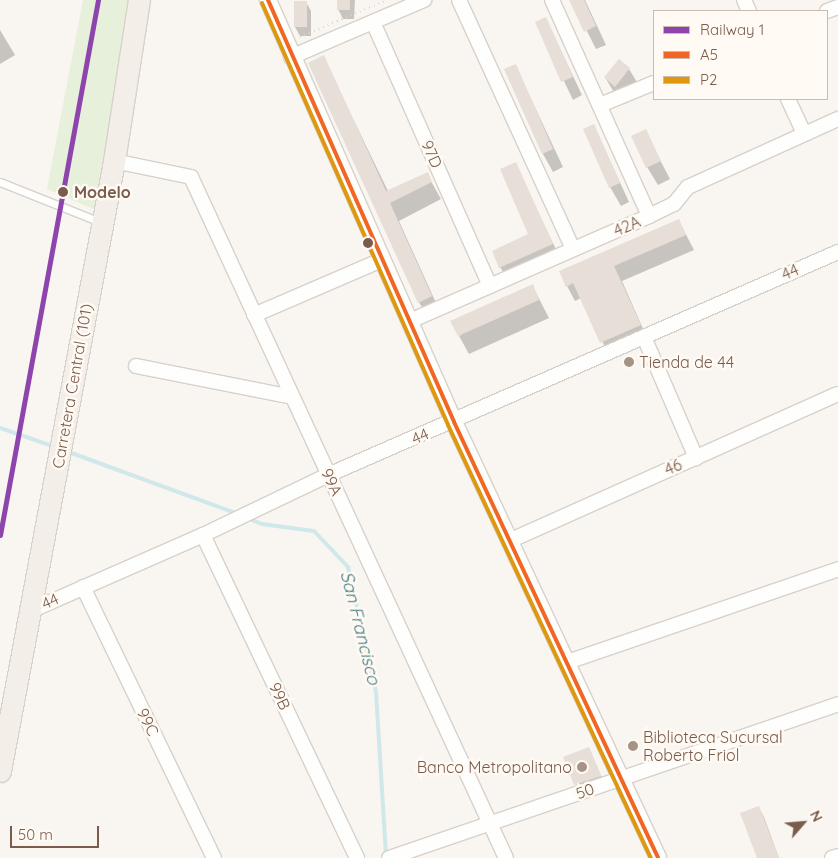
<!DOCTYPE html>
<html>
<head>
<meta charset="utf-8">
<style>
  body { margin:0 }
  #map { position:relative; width:838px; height:858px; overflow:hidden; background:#f9f5f0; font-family:Quicksand,sans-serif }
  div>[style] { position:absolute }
  .green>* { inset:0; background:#e7f0db }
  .shadow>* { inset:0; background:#0003 }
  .stream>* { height:4px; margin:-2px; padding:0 2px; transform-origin:2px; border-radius:2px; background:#d0e8ea }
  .building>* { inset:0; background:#e6ded7 }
  .path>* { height:2px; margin-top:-1px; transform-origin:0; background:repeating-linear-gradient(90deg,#dcd5d0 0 1px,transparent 0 5px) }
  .roads { filter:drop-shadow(1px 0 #d7d1cb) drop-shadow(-1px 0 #d7d1cb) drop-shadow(0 1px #d7d1cb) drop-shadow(0 -1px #d7d1cb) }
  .service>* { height:7px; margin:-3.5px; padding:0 3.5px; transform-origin:3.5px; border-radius:3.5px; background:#fefefd }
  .minor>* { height:14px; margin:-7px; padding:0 7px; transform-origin:7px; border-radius:7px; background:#fefefd }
  .tertiary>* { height:16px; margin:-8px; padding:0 8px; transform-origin:8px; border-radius:8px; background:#fefefd }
  .primary>* { height:21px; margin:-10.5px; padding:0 10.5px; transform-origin:10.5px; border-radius:10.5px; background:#f3eee8 }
  .bus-1>* { height:4px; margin:-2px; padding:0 2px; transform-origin:2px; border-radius:2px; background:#f26522 }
  .bus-2>* { height:4px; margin:-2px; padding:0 2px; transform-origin:2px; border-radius:2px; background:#de970f }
  .rail-1>* { height:5px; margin:-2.5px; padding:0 2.5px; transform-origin:2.5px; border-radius:2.5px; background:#8e44ad }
  .dots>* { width:14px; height:14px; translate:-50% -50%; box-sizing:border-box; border:2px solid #fffaf3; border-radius:50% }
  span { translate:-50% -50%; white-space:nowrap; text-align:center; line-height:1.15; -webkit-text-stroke:5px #fffaf3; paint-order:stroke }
  .street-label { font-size:16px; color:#7a5c4d }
  .stop-label { font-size:16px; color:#7a5c4d; font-weight:700 }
  .left { translate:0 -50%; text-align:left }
  .poi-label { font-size:16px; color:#7a5c4d }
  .right { translate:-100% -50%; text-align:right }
  .water-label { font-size:18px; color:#437c86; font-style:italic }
  .legend { position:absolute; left:653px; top:10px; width:175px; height:90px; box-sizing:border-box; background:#fffaf3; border:1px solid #cabbb1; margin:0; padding:6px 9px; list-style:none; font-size:15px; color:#7a5c4d }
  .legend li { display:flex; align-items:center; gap:10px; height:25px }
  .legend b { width:25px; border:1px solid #cabbb1 }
  .north { position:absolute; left:778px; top:798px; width:50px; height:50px; -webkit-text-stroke:4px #fffaf3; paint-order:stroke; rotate:63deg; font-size:14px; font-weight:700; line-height:20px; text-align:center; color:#7a5c4d }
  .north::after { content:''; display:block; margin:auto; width:18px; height:22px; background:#7a5c4d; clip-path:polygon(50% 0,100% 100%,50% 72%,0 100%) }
  .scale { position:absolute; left:10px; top:826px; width:89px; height:22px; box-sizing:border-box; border:2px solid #7a5c4d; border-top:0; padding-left:6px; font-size:15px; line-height:18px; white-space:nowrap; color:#7a5c4d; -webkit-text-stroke:4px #fffaf3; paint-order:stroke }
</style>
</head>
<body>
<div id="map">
  <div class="green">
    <div style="clip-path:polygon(83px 0,134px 0,98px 211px,47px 189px)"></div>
  </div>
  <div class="shadow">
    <div style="clip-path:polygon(338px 0,355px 0,354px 19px,343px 19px,338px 9px)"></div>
    <div style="clip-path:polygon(571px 0,585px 0,606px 45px,596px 49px)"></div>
    <div style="clip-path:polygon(306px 2px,311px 11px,311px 36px,300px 36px,295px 27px)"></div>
    <div style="clip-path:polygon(546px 19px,582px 95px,573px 100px,536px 23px)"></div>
    <div style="clip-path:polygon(0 30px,15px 55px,0 64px)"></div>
    <div style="clip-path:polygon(323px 57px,388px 191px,427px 174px,441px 199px,399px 221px,441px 314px,429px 320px,419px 302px)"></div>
    <div style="clip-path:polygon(620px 60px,629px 69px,640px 87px,626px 104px,616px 96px,605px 77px)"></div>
    <div style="clip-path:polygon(515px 65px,563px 167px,553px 172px,543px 154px)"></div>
    <div style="clip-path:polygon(594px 126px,629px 202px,621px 206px,610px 187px)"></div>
    <div style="clip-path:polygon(645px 131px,670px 179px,658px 185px,647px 167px)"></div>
    <div style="clip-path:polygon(515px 164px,562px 262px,511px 285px,500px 267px,530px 235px)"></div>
    <div style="clip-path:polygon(679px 221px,694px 250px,622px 281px,648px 340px,610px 357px,581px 298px,575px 301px,567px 286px)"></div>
    <div style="clip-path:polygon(532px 285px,549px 318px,469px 354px,459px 336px)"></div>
    <div style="clip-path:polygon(589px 748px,605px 785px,580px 794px,565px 758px)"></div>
    <div style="clip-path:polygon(759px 808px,764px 817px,779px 858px,758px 858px)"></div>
  </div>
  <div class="stream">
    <div style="left:0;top:428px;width:58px;rotate:19.1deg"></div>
    <div style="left:66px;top:451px;width:183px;rotate:20.1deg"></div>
    <div style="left:247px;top:518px;width:16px;rotate:22deg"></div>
    <div style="left:262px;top:524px;width:52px;rotate:7.7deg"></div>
    <div style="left:314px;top:531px;width:50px;rotate:46.6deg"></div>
    <div style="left:348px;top:567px;width:128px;rotate:77.4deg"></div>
    <div style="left:376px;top:692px;width:164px;rotate:86.5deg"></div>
  </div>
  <div class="building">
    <div style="clip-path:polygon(337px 0,350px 0,350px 10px,337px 10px)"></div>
    <div style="clip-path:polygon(569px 0,584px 0,596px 26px,584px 32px)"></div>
    <div style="clip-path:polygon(294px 1px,307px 1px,307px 27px,294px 27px)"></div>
    <div style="clip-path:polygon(546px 17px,573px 77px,561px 82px,535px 22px)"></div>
    <div style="clip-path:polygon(324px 55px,386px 191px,428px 172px,432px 182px,390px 203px,432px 296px,418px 303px,308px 63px)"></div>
    <div style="clip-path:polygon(619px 59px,630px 68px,615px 87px,604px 77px)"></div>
    <div style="clip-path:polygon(516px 64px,553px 149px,542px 154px,504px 69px)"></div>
    <div style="clip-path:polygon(594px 124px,620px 183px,609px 188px,583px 129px)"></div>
    <div style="clip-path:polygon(646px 129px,661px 161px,646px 168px,631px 136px)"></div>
    <div style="clip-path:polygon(516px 162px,553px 244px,499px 268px,492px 251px,528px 234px,500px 169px)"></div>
    <div style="clip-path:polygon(679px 219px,686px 235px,614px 266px,641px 325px,600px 343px,573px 283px,566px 287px,559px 271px)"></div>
    <div style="clip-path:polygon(533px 284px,539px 300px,458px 336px,450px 321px)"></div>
    <div style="clip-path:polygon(589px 747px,601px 776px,574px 785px,563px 757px)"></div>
    <div style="clip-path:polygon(759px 806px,779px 858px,757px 858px,740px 813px)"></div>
  </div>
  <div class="path">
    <div style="left:300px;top:37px;width:95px;rotate:-23deg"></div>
  </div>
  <div class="roads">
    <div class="service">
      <div style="left:0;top:182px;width:108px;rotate:21.8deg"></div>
    </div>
    <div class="minor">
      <div style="left:459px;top:0;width:274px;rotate:65.4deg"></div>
      <div style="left:552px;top:0;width:237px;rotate:65.8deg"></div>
      <div style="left:744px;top:0;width:12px;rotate:66deg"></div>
      <div style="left:827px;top:11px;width:12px;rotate:-20deg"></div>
      <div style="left:373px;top:22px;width:289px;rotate:66.1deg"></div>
      <div style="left:291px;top:57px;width:145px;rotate:-23.2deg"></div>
      <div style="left:788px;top:99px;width:38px;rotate:65deg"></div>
      <div style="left:600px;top:105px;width:58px;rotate:-22.2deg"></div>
      <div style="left:114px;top:161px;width:79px;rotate:11.7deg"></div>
      <div style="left:191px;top:177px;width:750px;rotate:65.18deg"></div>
      <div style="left:254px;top:315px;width:139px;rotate:-23.3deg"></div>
      <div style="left:410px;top:321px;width:261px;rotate:-23.7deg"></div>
      <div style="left:649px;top:216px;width:28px;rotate:-26deg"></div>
      <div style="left:674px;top:204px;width:22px;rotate:-51deg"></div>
      <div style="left:688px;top:187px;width:165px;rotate:-24.4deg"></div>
      <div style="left:644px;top:337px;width:132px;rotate:66.7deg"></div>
      <div style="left:136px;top:366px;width:159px;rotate:11.2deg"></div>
      <div style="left:203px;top:535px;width:358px;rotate:64.5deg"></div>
      <div style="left:509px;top:541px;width:360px;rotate:-24.1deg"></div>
      <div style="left:83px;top:587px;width:301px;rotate:64.2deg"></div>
      <div style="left:30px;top:611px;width:189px;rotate:-23.7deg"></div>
      <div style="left:203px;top:535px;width:139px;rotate:-25.6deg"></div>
      <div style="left:328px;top:475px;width:557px;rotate:-23.62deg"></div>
      <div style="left:567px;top:662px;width:287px;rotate:-18.9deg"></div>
      <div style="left:389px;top:858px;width:475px;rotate:-18.9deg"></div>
      <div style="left:832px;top:858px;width:6px;rotate:-18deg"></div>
    </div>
    <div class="tertiary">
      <div style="left:268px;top:0;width:461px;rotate:66.2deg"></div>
      <div style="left:454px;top:422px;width:481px;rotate:64.9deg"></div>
    </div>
    <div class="primary">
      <div style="left:0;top:771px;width:621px;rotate:-79.41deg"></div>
      <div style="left:114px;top:161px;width:163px;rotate:-81.2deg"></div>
    </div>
  </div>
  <div class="bus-1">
    <div style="left:268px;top:0;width:461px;rotate:66.2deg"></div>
    <div style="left:454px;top:422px;width:481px;rotate:64.9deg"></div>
  </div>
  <div class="bus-2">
    <div style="left:262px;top:3px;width:461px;rotate:66.2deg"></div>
    <div style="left:448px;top:425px;width:478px;rotate:64.9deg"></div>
  </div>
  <div class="rail-1">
    <div style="left:0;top:535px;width:544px;rotate:-79.62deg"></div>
  </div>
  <div class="dots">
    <div style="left:63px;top:192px;background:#7a5c4d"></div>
    <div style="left:368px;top:243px;background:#7a5c4d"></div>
    <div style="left:629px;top:362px;background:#a69286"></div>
    <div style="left:633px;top:746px;background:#a69286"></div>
    <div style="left:582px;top:767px;background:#a69286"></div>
  </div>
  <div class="street-label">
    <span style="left:432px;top:154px;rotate:66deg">97D</span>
    <span style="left:627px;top:226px;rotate:-23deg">42A</span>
    <span style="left:790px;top:272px;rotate:-23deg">44</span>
    <span style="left:72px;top:386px;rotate:-80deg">Carretera Central (101)</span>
    <span style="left:420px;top:436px;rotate:-23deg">44</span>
    <span style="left:673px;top:467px;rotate:-24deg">46</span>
    <span style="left:332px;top:482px;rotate:65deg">99A</span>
    <span style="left:50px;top:601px;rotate:-24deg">44</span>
    <span style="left:280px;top:696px;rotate:65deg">99B</span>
    <span style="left:148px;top:722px;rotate:64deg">99C</span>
    <span style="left:585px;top:791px;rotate:-19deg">50</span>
  </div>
  <div class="stop-label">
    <span class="left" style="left:74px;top:192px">Modelo</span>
  </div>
  <div class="poi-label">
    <span class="left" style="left:639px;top:362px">Tienda de 44</span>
    <span class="left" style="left:643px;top:746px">Biblioteca Sucursal<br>Roberto Friol</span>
    <span class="right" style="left:572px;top:767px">Banco Metropolitano</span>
  </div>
  <div class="water-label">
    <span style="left:360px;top:628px;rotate:76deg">San Francisco</span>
  </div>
  <ul class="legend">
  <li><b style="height:6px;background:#8e44ad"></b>Railway 1</li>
  <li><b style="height:6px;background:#f26522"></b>A5</li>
  <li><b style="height:6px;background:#de970f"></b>P2</li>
  </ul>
  <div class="north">N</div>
  <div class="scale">50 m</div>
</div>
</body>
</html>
